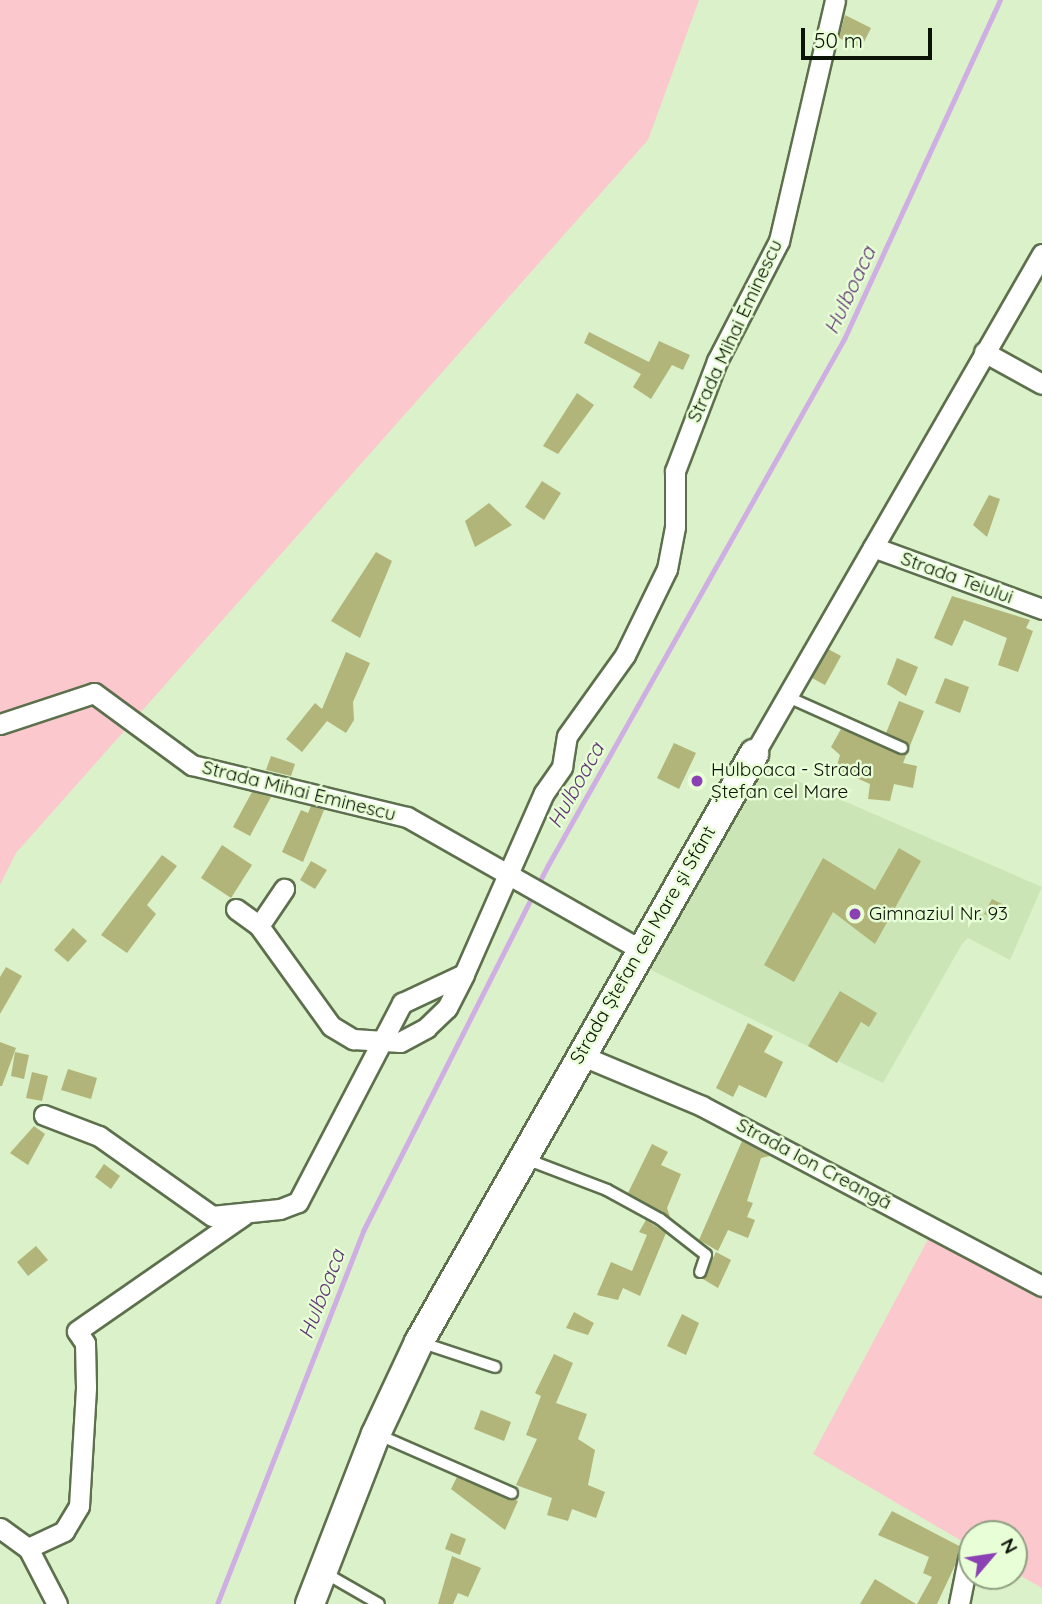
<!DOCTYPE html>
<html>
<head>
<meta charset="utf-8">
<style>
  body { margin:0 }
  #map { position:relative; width:1042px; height:1604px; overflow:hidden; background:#dbf1c9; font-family:Quicksand,sans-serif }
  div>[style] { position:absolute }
  .built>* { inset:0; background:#cce5b7 }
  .green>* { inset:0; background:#fbc8cd }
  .stream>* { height:5px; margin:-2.5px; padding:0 2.5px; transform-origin:2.5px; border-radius:2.5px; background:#ceaee3 }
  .building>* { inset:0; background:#b1b579 }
  .roads { filter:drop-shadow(2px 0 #5d704d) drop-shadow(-2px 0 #5d704d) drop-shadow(0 2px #5d704d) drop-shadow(0 -2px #5d704d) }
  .lane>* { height:10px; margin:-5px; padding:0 5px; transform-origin:5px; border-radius:5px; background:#fff }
  .street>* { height:19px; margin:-9.5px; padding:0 9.5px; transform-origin:9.5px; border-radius:9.5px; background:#fff }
  .secondary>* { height:28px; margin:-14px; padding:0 14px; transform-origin:14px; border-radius:14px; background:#fff }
  .dots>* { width:19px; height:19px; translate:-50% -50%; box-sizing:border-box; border:4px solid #e8fed6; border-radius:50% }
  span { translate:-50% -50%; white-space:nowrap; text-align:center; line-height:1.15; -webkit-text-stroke:5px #e8fed6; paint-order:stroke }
  .street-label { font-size:19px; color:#0b1306 }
  .poi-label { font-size:19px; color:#0b1306 }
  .left { translate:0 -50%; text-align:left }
  .water-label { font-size:21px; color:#5f3676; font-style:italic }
  .north { position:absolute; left:958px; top:1520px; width:70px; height:70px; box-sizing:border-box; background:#e8fed6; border:2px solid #90a083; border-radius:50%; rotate:61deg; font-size:19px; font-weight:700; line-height:28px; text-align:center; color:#0b1306 }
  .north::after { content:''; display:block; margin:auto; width:24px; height:32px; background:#8b41b3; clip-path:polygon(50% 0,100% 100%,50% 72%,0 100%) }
  .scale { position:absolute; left:801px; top:28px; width:131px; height:32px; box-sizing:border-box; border:4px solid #0b1306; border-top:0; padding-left:9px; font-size:21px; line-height:24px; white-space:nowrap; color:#0b1306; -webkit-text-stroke:5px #e8fed6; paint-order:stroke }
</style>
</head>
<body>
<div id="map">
  <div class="built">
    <div style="clip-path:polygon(763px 766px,1042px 887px,1010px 960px,968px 938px,962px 944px,883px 1083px,649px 969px)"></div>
  </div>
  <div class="green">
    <div style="clip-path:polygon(0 0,699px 0,648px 140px,16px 853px,0 885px)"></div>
    <div style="clip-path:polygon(931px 1234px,1042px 1297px,1042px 1588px,1014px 1572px,1014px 1534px,972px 1534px,972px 1547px,813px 1454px)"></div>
  </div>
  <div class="stream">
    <div style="left:217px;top:1604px;width:401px;rotate:-68.6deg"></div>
    <div style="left:363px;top:1231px;width:410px;rotate:-63.2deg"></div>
    <div style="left:548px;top:865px;width:604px;rotate:-60.63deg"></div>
    <div style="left:844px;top:339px;width:373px;rotate:-65.3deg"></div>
  </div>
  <div class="building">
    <div style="clip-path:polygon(845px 15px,871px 28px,861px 48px,839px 38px)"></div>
    <div style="clip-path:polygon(589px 332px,649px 362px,659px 341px,690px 355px,683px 370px,672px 365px,651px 399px,633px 387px,641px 374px,584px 343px)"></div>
    <div style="clip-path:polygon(577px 393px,594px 405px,558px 454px,543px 446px)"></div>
    <div style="clip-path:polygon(542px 481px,561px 493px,544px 520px,525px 507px)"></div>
    <div style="clip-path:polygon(989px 495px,1000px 499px,987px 537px,973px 525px)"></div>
    <div style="clip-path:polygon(489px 503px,512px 525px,475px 547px,465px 521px)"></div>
    <div style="clip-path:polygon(376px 552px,392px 561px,360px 638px,331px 621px)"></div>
    <div style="clip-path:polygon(952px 596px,1030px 620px,1026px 628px,1033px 631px,1018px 672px,998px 665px,1007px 638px,964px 620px,952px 646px,934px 638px)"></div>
    <div style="clip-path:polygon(828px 649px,841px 656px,825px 685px,812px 678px)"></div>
    <div style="clip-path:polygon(346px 652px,370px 663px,353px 702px,354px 720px,346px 733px,327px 721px,302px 752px,286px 739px,315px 703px,322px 709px)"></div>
    <div style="clip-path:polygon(897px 658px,918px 667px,906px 696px,887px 684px)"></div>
    <div style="clip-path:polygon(945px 678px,969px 687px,960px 713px,935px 703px)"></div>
    <div style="clip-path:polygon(899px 701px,924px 711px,909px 748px,886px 733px)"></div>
    <div style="clip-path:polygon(841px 729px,907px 753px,903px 763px,917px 766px,913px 788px,894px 784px,890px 801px,868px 799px,870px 784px,836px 769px,840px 755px,831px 747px)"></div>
    <div style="clip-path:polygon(674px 743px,696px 753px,679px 789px,657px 778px)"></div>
    <div style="clip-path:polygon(271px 756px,295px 764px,291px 776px,266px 770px)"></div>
    <div style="clip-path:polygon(252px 792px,271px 797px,250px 836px,233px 827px)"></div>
    <div style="clip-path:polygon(311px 806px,324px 810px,303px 862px,282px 852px,301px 810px,308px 813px)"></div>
    <div style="clip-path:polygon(222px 845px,252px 865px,231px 898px,201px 878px)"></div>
    <div style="clip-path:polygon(899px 848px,921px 861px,875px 944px,833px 912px,794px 982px,764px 965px,823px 858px,875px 890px)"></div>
    <div style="clip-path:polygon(162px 855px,177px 866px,147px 905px,156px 914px,127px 953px,101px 935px)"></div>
    <div style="clip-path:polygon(311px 861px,327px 870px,315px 889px,300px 880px)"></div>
    <div style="clip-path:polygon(992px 899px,1004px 905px,996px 920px,984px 914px)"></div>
    <div style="clip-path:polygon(73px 928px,87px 941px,68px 962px,54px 950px)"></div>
    <div style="clip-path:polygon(6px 967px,22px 976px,0 1014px,0 977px)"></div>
    <div style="clip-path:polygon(840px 991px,877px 1013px,869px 1027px,861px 1022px,837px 1063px,808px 1046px)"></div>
    <div style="clip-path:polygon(748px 1023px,773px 1036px,764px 1052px,783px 1062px,766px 1098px,739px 1085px,733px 1097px,716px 1088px)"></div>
    <div style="clip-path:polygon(0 1042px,16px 1048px,2px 1086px,0 1086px)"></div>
    <div style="clip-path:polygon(15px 1052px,29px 1055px,24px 1079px,11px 1076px)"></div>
    <div style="clip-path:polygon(68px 1069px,97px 1078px,91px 1099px,61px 1090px)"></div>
    <div style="clip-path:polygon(32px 1072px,48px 1076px,42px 1101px,26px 1098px)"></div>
    <div style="clip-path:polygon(34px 1126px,45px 1134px,28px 1165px,10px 1153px)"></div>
    <div style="clip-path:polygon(742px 1141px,770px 1156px,761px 1158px,747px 1201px,753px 1203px,747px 1217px,755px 1220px,748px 1238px,728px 1230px,718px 1251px,699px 1240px)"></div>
    <div style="clip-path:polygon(652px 1144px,668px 1152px,661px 1165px,681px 1174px,667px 1208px,670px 1217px,628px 1193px)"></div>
    <div style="clip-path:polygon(104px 1164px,120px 1176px,111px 1189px,95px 1177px)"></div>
    <div style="clip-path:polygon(646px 1220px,666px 1233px,640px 1296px,623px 1288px,618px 1300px,597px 1295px,611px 1262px,632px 1271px,647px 1235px,639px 1232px)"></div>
    <div style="clip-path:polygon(36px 1246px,48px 1260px,28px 1276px,17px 1262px)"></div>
    <div style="clip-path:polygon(716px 1252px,731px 1260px,718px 1288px,703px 1279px)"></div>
    <div style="clip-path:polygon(574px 1312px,594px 1323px,588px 1335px,566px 1328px)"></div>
    <div style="clip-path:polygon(682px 1314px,699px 1323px,686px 1355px,667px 1346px)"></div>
    <div style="clip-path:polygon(554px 1354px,573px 1363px,556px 1403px,587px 1414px,578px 1439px,595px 1450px,588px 1485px,605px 1492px,596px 1518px,572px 1509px,568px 1521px,547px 1515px,552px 1498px,516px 1485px,537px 1439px,526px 1435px,541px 1396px,535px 1393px)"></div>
    <div style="clip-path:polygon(481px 1410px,511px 1422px,504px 1441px,474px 1429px)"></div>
    <div style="clip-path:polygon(457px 1477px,518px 1501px,505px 1530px,451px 1489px)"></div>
    <div style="clip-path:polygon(892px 1511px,963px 1548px,937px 1604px,917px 1604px,932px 1577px,923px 1573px,929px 1557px,878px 1535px)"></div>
    <div style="clip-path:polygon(451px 1533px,466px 1539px,460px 1555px,445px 1549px)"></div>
    <div style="clip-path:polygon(452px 1556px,481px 1568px,468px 1597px,458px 1593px,453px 1604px,438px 1604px)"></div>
    <div style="clip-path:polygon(875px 1579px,916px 1604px,860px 1604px)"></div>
  </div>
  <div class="roads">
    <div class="lane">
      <div style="left:788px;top:697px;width:125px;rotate:24.1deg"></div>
      <div style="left:526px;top:1159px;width:87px;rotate:20.9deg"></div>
      <div style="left:607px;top:1190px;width:60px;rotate:28.7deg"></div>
      <div style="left:660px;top:1219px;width:58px;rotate:38deg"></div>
      <div style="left:706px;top:1255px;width:18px;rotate:109deg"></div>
      <div style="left:423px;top:1343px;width:76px;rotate:18.4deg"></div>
      <div style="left:379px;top:1435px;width:145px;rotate:23.6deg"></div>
      <div style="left:325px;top:1573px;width:62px;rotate:29.9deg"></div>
    </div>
    <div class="street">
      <div style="left:984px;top:352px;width:66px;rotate:28.9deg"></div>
      <div style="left:873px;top:547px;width:180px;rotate:20.1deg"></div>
      <div style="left:0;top:724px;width:99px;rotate:-18.3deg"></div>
      <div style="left:94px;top:693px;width:122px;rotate:36.3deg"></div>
      <div style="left:192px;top:765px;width:221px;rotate:13.6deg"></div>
      <div style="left:407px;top:817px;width:267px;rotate:29.6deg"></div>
      <div style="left:754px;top:754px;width:577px;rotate:-60.06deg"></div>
      <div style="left:236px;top:909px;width:29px;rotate:36deg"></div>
      <div style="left:259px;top:926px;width:123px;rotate:54.2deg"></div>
      <div style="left:331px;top:1026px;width:26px;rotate:31deg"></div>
      <div style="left:353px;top:1039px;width:47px;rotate:3.7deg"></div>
      <div style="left:400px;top:1042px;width:30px;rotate:-28deg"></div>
      <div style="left:426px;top:1028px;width:29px;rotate:-44deg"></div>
      <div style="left:447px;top:1008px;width:38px;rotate:-63deg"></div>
      <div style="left:259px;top:926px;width:45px;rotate:-56deg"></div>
      <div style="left:580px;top:1055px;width:132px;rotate:22.7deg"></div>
      <div style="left:702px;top:1106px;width:385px;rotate:27.9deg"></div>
      <div style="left:44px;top:1115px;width:59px;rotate:20.9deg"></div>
      <div style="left:99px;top:1136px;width:138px;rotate:35.3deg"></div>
      <div style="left:212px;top:1216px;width:68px;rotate:-5.9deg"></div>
      <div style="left:280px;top:1209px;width:19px;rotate:-21deg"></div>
      <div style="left:298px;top:1202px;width:225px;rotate:-62.4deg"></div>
      <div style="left:402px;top:1003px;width:68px;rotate:-25.1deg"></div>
      <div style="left:464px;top:974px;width:198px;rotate:-66.2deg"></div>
      <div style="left:544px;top:793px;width:32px;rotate:-55deg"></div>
      <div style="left:562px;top:767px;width:31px;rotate:-81deg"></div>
      <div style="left:567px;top:736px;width:100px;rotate:-54.4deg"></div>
      <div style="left:625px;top:655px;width:96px;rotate:-64deg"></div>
      <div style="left:667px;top:569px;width:43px;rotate:-79.2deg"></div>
      <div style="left:675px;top:527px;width:56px;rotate:-90deg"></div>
      <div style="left:675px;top:471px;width:118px;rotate:-69.1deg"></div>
      <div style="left:717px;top:361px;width:135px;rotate:-62.7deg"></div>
      <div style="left:779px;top:241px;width:247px;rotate:-76.9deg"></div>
      <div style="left:0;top:1528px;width:34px;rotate:36deg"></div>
      <div style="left:28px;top:1548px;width:63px;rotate:62.6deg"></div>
      <div style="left:28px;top:1548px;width:40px;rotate:-25deg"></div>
      <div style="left:64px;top:1531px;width:29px;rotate:-59deg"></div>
      <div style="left:79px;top:1506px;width:119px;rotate:-86.6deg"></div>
      <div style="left:86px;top:1387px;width:44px;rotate:-91.3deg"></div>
      <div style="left:85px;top:1343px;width:14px;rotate:-124deg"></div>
      <div style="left:77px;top:1331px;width:203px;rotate:-34.8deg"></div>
      <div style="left:959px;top:1604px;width:46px;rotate:-78.7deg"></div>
    </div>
    <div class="secondary">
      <div style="left:310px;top:1604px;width:182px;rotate:-68.8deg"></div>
      <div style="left:376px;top:1434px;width:102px;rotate:-64.9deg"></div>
      <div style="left:419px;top:1342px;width:677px;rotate:-60.33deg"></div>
    </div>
  </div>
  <div class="dots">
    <div style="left:697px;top:781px;background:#8b41b3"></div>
    <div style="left:855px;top:914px;background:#8b41b3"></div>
  </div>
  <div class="street-label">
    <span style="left:735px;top:331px;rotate:-65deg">Strada Mihai Eminescu</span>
    <span style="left:957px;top:578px;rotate:20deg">Strada Teiului</span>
    <span style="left:299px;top:791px;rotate:14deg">Strada Mihai Eminescu</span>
    <span style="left:643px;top:945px;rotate:-60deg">Strada Ștefan cel Mare și Sfânt</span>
    <span style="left:814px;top:1164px;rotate:28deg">Strada Ion Creangă</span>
  </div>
  <div class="poi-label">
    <span class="left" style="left:711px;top:781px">Hulboaca - Strada<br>Ștefan cel Mare</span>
    <span class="left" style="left:869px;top:914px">Gimnaziul Nr. 93</span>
  </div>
  <div class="water-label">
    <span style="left:849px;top:290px;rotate:-65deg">Hulboaca</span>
    <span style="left:575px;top:785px;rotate:-61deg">Hulboaca</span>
    <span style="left:321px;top:1294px;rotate:-69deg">Hulboaca</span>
  </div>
  <div class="north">N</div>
  <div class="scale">50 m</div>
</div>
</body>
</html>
